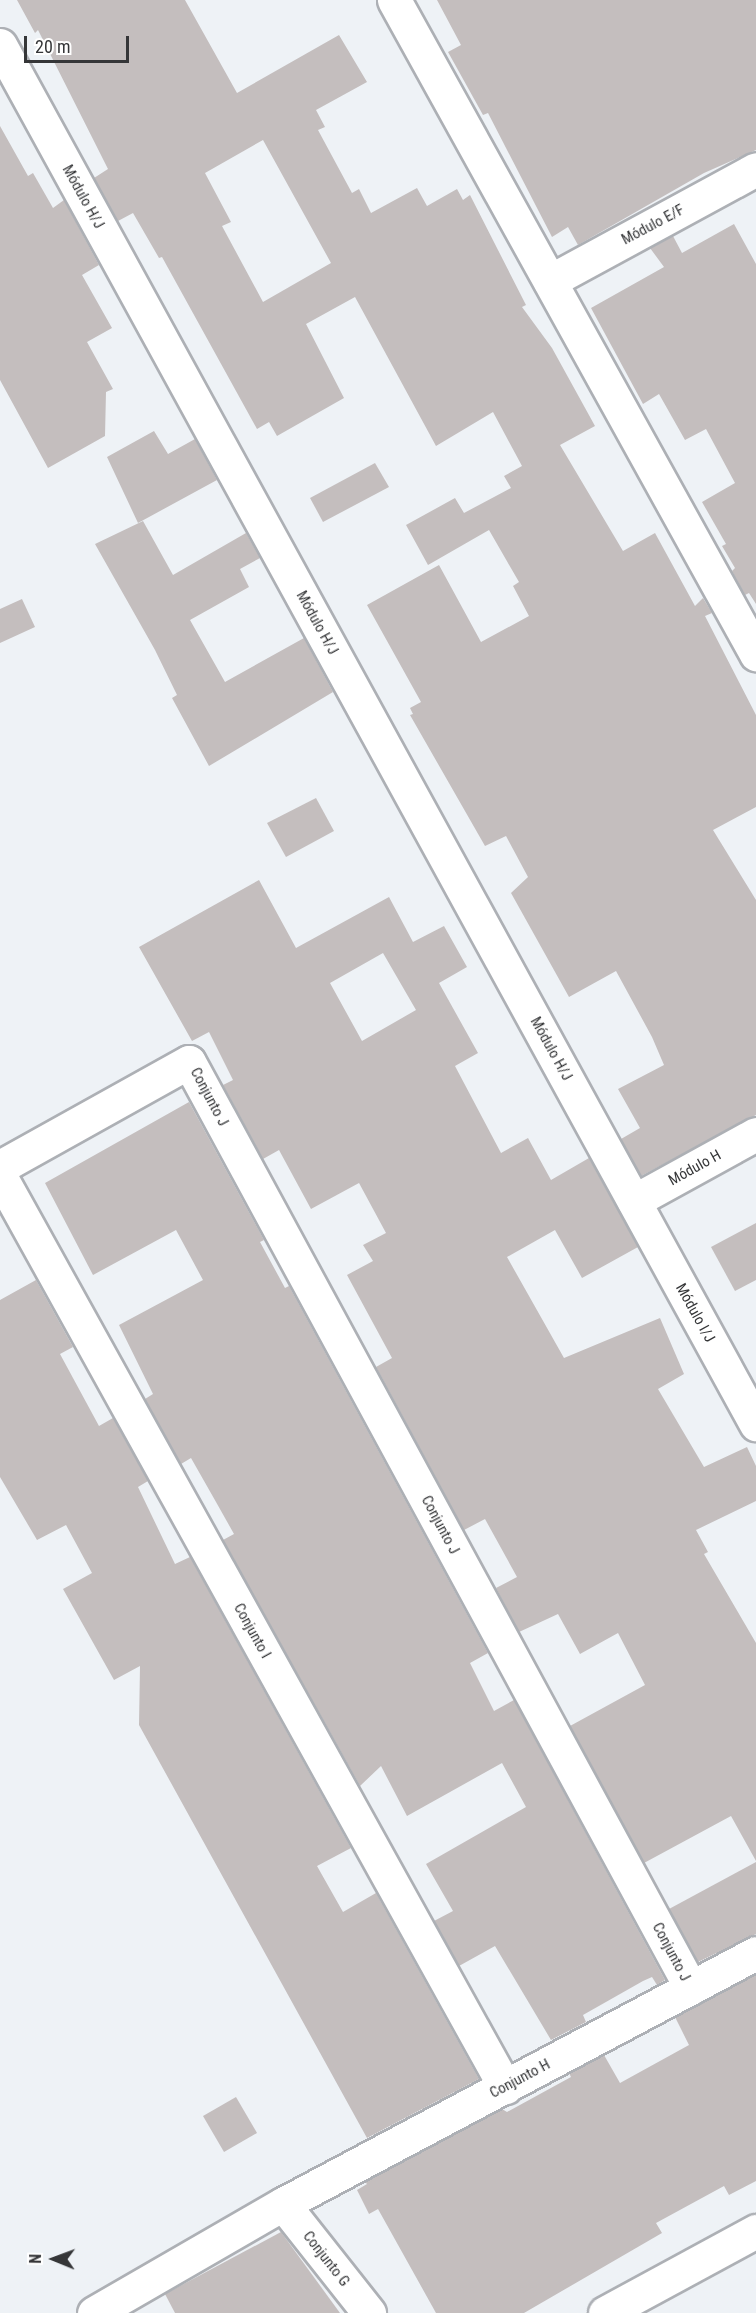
<!DOCTYPE html>
<html>
<head>
<meta charset="utf-8">
<style>
  body { margin:0 }
  #map { position:relative; width:756px; height:2313px; overflow:hidden; background:#eef2f6; font-family:"Roboto Condensed",sans-serif }
  div>[style] { position:absolute }
  .building>* { inset:0; background:#c4bebe }
  .roads { filter:drop-shadow(2px 0 #adb0b5) drop-shadow(-2px 0 #adb0b5) drop-shadow(0 2px #adb0b5) drop-shadow(0 -2px #adb0b5) }
  .minor>* { height:33px; margin:-16.5px; padding:0 16.5px; transform-origin:16.5px; border-radius:16.5px; background:#fff }
  span { translate:-50% -50%; white-space:nowrap; text-align:center; line-height:1.15; -webkit-text-stroke:4.5px #fff; paint-order:stroke }
  .street-label { font-size:15px; color:#353638 }
  .north { position:absolute; left:24px; top:2229px; width:60px; height:60px; -webkit-text-stroke:4px #fff; paint-order:stroke; rotate:271deg; font-size:16px; font-weight:700; line-height:24px; text-align:center; color:#353638 }
  .north::after { content:''; display:block; margin:auto; width:21px; height:27px; background:#353638; clip-path:polygon(50% 0,100% 100%,50% 72%,0 100%) }
  .scale { position:absolute; left:24px; top:36px; width:105px; height:27px; box-sizing:border-box; border:3px solid #353638; border-top:0; padding-left:8px; font-size:18px; line-height:21px; white-space:nowrap; color:#353638; -webkit-text-stroke:4px #fff; paint-order:stroke }
</style>
</head>
<body>
<div id="map">
  <div class="building">
    <div style="clip-path:polygon(evenodd,17px 0,185px 0,237px 93px,339px 35px,367px 82px,316px 110px,325px 127px,318px 130px,352px 193px,359px 189px,371px 213px,417px 188px,427px 206px,457px 189px,463px 200px,470px 195px,526px 305px,522px 307px,552px 348px,595px 426px,560px 445px,623px 551px,655px 533px,695px 606px,703px 598px,712px 613px,705px 616px,756px 715px,756px 807px,713px 830px,756px 900px,756px 1115px,641px 1176px,621px 1139px,640px 1128px,618px 1089px,664px 1065px,652px 1037px,616px 971px,569px 997px,511px 893px,528px 877px,506px 836px,485px 846px,410px 715px,413px 714px,410px 708px,421px 702px,367px 605px,439px 565px,481px 642px,529px 616px,513px 586px,519px 582px,489px 530px,428px 565px,406px 525px,455px 498px,464px 513px,511px 488px,504px 476px,522px 466px,493px 412px,436px 446px,355px 297px,306px 324px,344px 398px,277px 436px,269px 422px,257px 429px,162px 257px,159px 258px,133px 213px,118px 221px,94px 178px,108px 169px,38px 30px,35px 33px,17px 0,263px 140px,331px 263px,263px 302px,222px 226px,231px 222px,205px 173px,263px 140px)"></div>
    <div style="clip-path:polygon(437px 0,756px 0,756px 150px,704px 173px,578px 245px,568px 227px,552px 237px,488px 113px,483px 115px,448px 52px,461px 45px)"></div>
    <div style="clip-path:polygon(0 126px,28px 176px,33px 173px,53px 208px,64px 200px,99px 265px,82px 275px,112px 328px,87px 342px,113px 389px,106px 392px,105px 436px,48px 468px,0 380px)"></div>
    <div style="clip-path:polygon(734px 224px,756px 264px,756px 604px,749px 593px,745px 595px,732px 571px,735px 568px,722px 546px,726px 544px,702px 502px,735px 483px,706px 429px,685px 440px,659px 394px,643px 404px,591px 308px,664px 267px,650px 248px,673px 236px,682px 253px)"></div>
    <div style="clip-path:polygon(154px 431px,168px 454px,195px 439px,217px 480px,138px 523px,107px 457px)"></div>
    <div style="clip-path:polygon(375px 463px,389px 487px,323px 522px,310px 498px)"></div>
    <div style="clip-path:polygon(143px 521px,173px 575px,246px 533px,260px 558px,240px 569px,249px 587px,190px 620px,225px 682px,304px 638px,333px 692px,209px 766px,172px 698px,177px 695px,155px 650px,95px 544px)"></div>
    <div style="clip-path:polygon(22px 599px,35px 627px,0 643px,0 609px)"></div>
    <div style="clip-path:polygon(316px 798px,334px 831px,286px 857px,267px 823px)"></div>
    <div style="clip-path:polygon(evenodd,259px 880px,296px 948px,389px 897px,413px 942px,444px 926px,467px 967px,439px 983px,478px 1053px,455px 1066px,501px 1153px,528px 1138px,551px 1180px,589px 1158px,638px 1247px,582px 1278px,555px 1230px,507px 1257px,564px 1358px,660px 1318px,684px 1374px,658px 1389px,704px 1467px,747px 1447px,756px 1466px,756px 1501px,696px 1530px,708px 1552px,704px 1554px,756px 1643px,756px 1861px,731px 1816px,644px 1863px,570px 1726px,645px 1685px,618px 1633px,580px 1654px,558px 1614px,519px 1632px,496px 1588px,517px 1577px,485px 1519px,464px 1530px,376px 1367px,392px 1358px,347px 1275px,373px 1261px,363px 1245px,386px 1233px,359px 1183px,311px 1209px,279px 1150px,263px 1159px,223px 1085px,233px 1080px,209px 1032px,192px 1041px,139px 947px,259px 880px,383px 953px,416px 1010px,362px 1041px,330px 983px,383px 953px)"></div>
    <div style="clip-path:polygon(189px 1102px,264px 1240px,260px 1242px,285px 1288px,289px 1286px,488px 1653px,470px 1663px,494px 1711px,514px 1700px,665px 1980px,657px 1985px,652px 1977px,643px 1981px,583px 2015px,586px 2022px,551px 2040px,495px 1946px,459px 1966px,434px 1921px,453px 1911px,426px 1864px,526px 1807px,502px 1763px,407px 1816px,381px 1766px,360px 1786px,223px 1540px,234px 1534px,216px 1502px,191px 1458px,181px 1464px,145px 1399px,153px 1394px,119px 1325px,203px 1280px,176px 1230px,93px 1275px,45px 1183px)"></div>
    <div style="clip-path:polygon(756px 1223px,756px 1280px,735px 1291px,711px 1247px)"></div>
    <div style="clip-path:polygon(36px 1280px,73px 1347px,60px 1354px,99px 1426px,113px 1418px,148px 1481px,138px 1487px,175px 1564px,190px 1557px,351px 1848px,317px 1866px,343px 1912px,376px 1893px,479px 2079px,367px 2138px,139px 1725px,140px 1666px,114px 1680px,63px 1589px,92px 1573px,66px 1525px,37px 1540px,0 1477px,0 1300px)"></div>
    <div style="clip-path:polygon(756px 1862px,756px 1934px,698px 1962px,669px 1909px)"></div>
    <div style="clip-path:polygon(756px 1974px,756px 2181px,729px 2195px,724px 2186px,656px 2223px,662px 2233px,524px 2313px,436px 2313px,378px 2209px,369px 2214px,357px 2190px,367px 2184px,365px 2182px,502px 2109px,507px 2112px,571px 2077px,569px 2073px,604px 2055px,620px 2083px,689px 2045px,675px 2017px)"></div>
    <div style="clip-path:polygon(236px 2097px,257px 2133px,224px 2152px,203px 2116px)"></div>
    <div style="clip-path:polygon(281px 2232px,340px 2313px,175px 2313px,165px 2294px)"></div>
  </div>
  <div class="roads">
    <div class="minor">
      <div style="left:394px;top:0;width:748px;rotate:61.03deg"></div>
      <div style="left:0;top:45px;width:1573px;rotate:61.27deg"></div>
      <div style="left:550px;top:281px;width:234px;rotate:-28.5deg"></div>
      <div style="left:0;top:1167px;width:216px;rotate:-29.1deg"></div>
      <div style="left:189px;top:1062px;width:1053px;rotate:61.54deg"></div>
      <div style="left:0;top:1176px;width:1042px;rotate:61deg"></div>
      <div style="left:634px;top:1201px;width:139px;rotate:-28.8deg"></div>
      <div style="left:283px;top:2204px;width:139px;rotate:51.7deg"></div>
      <div style="left:94px;top:2313px;width:218px;rotate:-30deg"></div>
      <div style="left:283px;top:2204px;width:535px;rotate:-27.95deg"></div>
      <div style="left:605px;top:2313px;width:172px;rotate:-28.5deg"></div>
    </div>
  </div>
  <div class="street-label">
    <span style="left:83px;top:197px;rotate:61deg">Módulo H/J</span>
    <span style="left:653px;top:225px;rotate:-28deg">Módulo E/F</span>
    <span style="left:317px;top:623px;rotate:61deg">Módulo H/J</span>
    <span style="left:551px;top:1049px;rotate:61deg">Módulo H/J</span>
    <span style="left:209px;top:1097px;rotate:62deg">Conjunto J</span>
    <span style="left:695px;top:1168px;rotate:-29deg">Módulo H</span>
    <span style="left:695px;top:1313px;rotate:61deg">Módulo I/J</span>
    <span style="left:440px;top:1525px;rotate:62deg">Conjunto J</span>
    <span style="left:252px;top:1631px;rotate:61deg">Conjunto I</span>
    <span style="left:671px;top:1952px;rotate:62deg">Conjunto J</span>
    <span style="left:520px;top:2079px;rotate:-28deg">Conjunto H</span>
    <span style="left:326px;top:2259px;rotate:52deg">Conjunto G</span>
  </div>
  <div class="north">N</div>
  <div class="scale">20 m</div>
</div>
</body>
</html>
